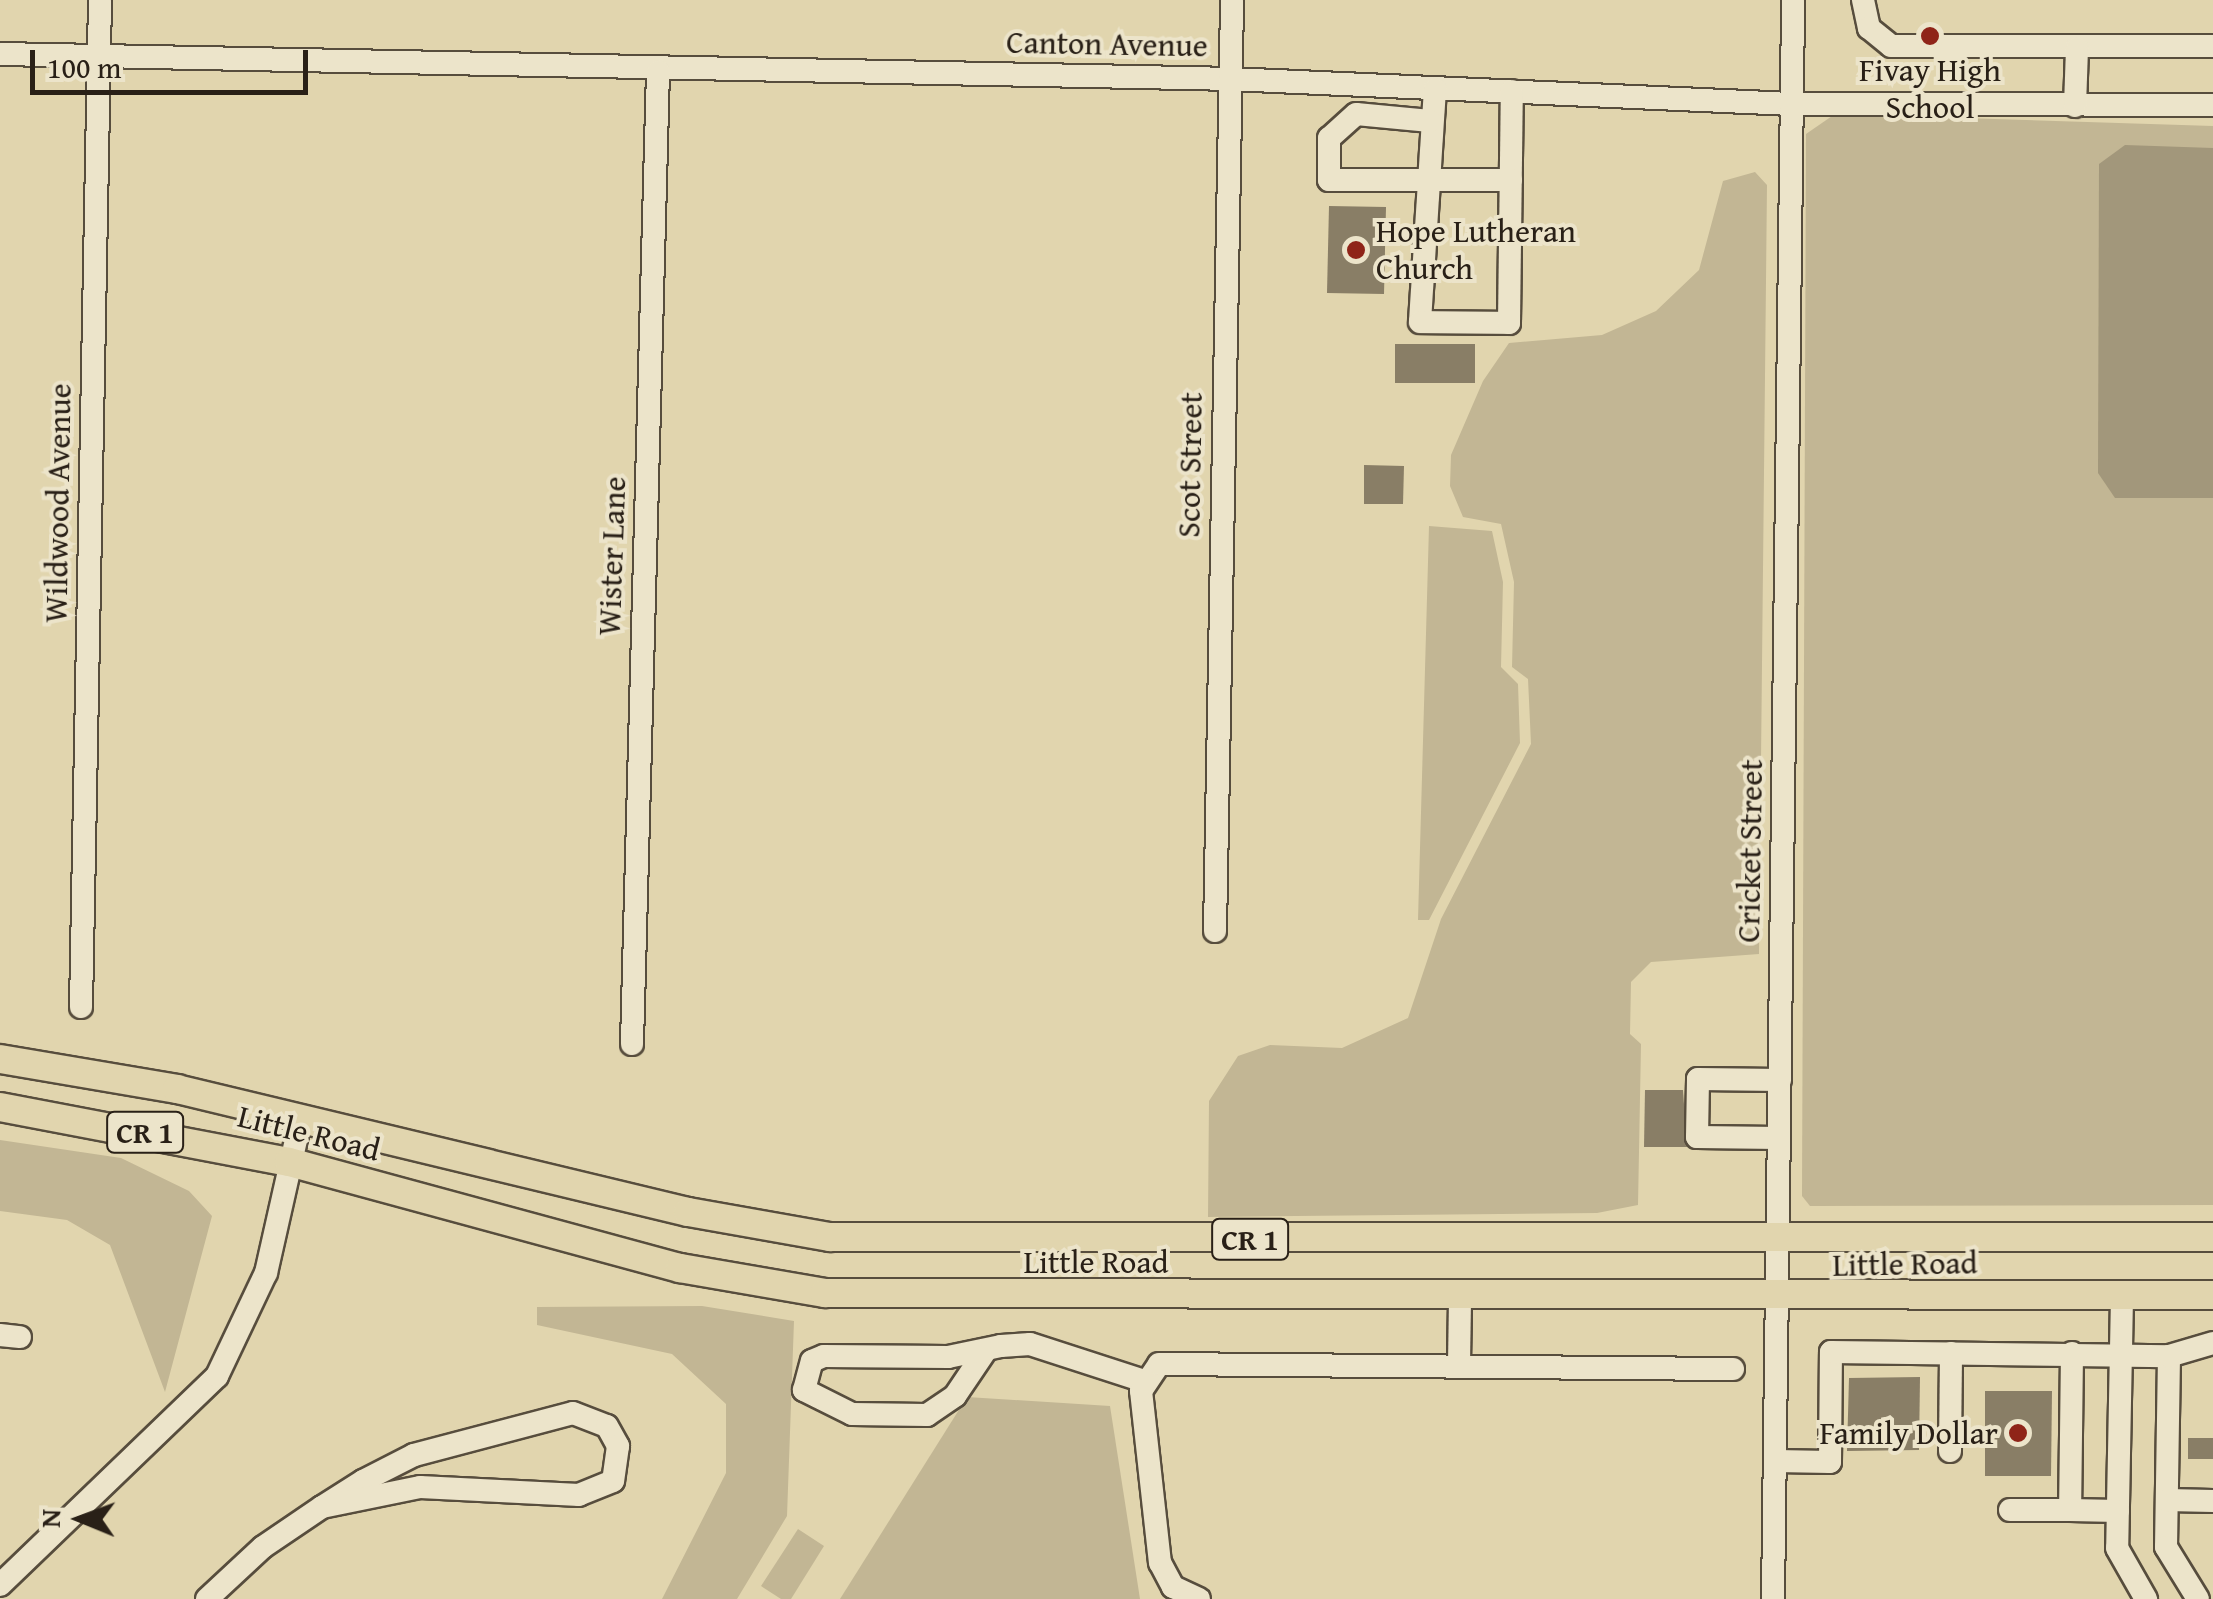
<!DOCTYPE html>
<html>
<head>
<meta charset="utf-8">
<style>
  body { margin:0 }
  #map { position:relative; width:2213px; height:1599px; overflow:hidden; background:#e1d5ae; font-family:"Gentium Book Plus",serif }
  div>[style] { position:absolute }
  .green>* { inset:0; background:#c2b694 }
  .water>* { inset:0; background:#a2977b }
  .building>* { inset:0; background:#897e66 }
  .roads { filter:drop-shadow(2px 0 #574d3d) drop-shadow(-2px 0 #574d3d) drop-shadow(0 2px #574d3d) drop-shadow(0 -2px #574d3d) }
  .minor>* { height:22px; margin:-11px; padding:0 11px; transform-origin:11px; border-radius:11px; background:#ece4ca }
  .major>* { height:28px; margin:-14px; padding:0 14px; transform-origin:14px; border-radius:14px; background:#e1d5ae }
  .dots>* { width:28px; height:28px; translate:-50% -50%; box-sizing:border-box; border:5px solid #ece4ca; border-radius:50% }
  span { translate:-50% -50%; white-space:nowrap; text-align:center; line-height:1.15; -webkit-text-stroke:8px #ece4ca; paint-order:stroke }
  .shield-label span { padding:2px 8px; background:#ece4ca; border:2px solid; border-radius:8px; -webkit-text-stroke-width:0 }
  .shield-label { font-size:30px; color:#292017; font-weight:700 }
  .street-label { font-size:32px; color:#292017 }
  .poi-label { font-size:32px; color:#292017 }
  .left { translate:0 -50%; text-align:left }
  .right { translate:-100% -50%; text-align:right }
  .north { position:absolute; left:30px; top:1469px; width:100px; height:100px; -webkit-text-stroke:8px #ece4ca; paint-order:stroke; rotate:271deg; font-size:28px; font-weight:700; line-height:40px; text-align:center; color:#292017 }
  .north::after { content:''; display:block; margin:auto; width:35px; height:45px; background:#292017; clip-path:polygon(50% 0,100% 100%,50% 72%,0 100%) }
  .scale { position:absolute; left:30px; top:50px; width:278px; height:45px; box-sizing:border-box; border:5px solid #292017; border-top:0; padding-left:12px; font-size:30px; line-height:35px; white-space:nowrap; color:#292017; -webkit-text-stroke:8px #ece4ca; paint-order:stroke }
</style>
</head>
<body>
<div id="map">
  <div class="green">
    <div style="clip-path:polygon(1835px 114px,2213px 126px,2213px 1205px,1810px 1206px,1802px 1196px,1806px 134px)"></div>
    <div style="clip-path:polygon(1755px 172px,1767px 185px,1759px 954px,1651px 962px,1631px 982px,1630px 1034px,1641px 1044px,1638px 1205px,1597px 1213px,1208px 1217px,1209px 1101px,1238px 1056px,1270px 1045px,1342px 1048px,1408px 1018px,1441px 919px,1531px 744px,1528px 679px,1512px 667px,1514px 582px,1501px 524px,1463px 517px,1450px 486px,1451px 455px,1483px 381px,1509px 343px,1602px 335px,1656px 311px,1699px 270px,1723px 181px)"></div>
    <div style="clip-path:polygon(1429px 526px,1492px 531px,1503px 582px,1501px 667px,1518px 684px,1520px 743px,1429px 920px,1418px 920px)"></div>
    <div style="clip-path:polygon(0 1140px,121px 1158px,189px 1191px,212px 1216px,165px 1392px,110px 1245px,67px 1220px,0 1211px)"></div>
    <div style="clip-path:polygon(702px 1306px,794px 1321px,787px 1516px,737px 1599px,662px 1599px,726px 1473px,726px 1404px,672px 1354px,537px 1325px,537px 1307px)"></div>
    <div style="clip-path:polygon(967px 1397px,1110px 1406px,1140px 1599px,840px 1599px)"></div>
    <div style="clip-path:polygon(798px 1529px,824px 1546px,791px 1599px,781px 1599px,761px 1586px)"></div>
  </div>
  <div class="water">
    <div style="clip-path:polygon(2125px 145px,2213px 148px,2213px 498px,2115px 498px,2098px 473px,2099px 164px)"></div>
  </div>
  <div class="building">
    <div style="clip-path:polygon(1329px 206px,1386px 207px,1384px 294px,1327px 293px)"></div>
    <div style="clip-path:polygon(1395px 344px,1475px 344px,1475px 383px,1395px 383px)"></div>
    <div style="clip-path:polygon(1364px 465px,1404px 466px,1403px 504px,1364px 504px)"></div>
    <div style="clip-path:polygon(1645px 1090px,1683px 1090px,1687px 1147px,1644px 1147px)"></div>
    <div style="clip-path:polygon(1920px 1377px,1919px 1450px,1847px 1451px,1849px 1378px)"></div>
    <div style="clip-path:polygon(1985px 1391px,2052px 1391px,2051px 1476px,1985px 1476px)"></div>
    <div style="clip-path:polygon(2188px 1438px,2213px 1438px,2213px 1459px,2188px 1459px)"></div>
  </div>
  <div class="roads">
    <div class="minor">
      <div style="left:1863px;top:0;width:29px;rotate:78deg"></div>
      <div style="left:1869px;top:28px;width:28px;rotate:39deg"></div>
      <div style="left:1891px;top:46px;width:322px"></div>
      <div style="left:0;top:54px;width:1230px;rotate:1.16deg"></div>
      <div style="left:1230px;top:79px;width:562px;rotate:2.55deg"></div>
      <div style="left:1791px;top:104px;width:422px;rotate:0.1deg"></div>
      <div style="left:1435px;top:89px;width:233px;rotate:93.7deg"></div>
      <div style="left:1420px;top:322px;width:89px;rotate:0.6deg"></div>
      <div style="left:1509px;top:323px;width:232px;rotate:-89.3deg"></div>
      <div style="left:2075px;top:106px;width:58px;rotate:-88deg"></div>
      <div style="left:1430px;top:121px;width:74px;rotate:-174.6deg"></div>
      <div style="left:1356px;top:114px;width:36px;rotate:138deg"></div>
      <div style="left:1329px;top:138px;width:42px;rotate:90deg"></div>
      <div style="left:1329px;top:180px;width:182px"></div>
      <div style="left:1215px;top:931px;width:931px;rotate:-88.95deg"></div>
      <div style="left:81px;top:1007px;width:1007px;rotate:-88.92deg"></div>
      <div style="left:632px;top:1044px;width:973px;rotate:-88.47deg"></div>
      <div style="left:1779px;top:1138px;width:82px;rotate:-179.3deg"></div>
      <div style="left:1697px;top:1137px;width:58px;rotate:-89deg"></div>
      <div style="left:1698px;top:1079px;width:82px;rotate:0.7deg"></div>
      <div style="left:2122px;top:1297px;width:251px;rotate:91.1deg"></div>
      <div style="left:2117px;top:1548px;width:59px;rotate:60.4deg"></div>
      <div style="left:0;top:1335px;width:20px;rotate:6deg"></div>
      <div style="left:986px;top:1350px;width:55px;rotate:124deg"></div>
      <div style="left:955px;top:1396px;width:34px;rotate:146deg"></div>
      <div style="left:927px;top:1415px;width:75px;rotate:-179.2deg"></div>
      <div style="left:852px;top:1414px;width:54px;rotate:-153.4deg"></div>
      <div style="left:804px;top:1390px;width:30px;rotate:-75deg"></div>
      <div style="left:812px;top:1361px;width:13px;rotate:-23deg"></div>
      <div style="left:824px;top:1356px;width:124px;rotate:0.5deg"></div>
      <div style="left:948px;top:1357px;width:54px;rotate:-11.7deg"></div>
      <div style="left:1001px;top:1346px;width:29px;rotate:-4deg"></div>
      <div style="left:1030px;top:1344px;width:120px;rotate:18deg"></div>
      <div style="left:2072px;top:1353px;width:157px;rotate:90.7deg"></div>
      <div style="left:2070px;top:1510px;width:48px;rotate:1.2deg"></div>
      <div style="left:2169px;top:1356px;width:191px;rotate:90.9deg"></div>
      <div style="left:2166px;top:1547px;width:61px;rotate:58.4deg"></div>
      <div style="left:1459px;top:1364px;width:65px;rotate:-89.1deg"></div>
      <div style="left:1950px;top:1451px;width:98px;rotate:-89.4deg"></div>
      <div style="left:1776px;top:1461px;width:54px;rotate:1.1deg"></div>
      <div style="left:1830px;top:1462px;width:110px;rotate:-89.5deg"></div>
      <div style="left:1831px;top:1352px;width:338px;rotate:0.7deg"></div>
      <div style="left:2169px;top:1356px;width:46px;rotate:-16.5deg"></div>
      <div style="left:2167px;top:1500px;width:46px;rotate:1.2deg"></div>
      <div style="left:2010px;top:1510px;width:60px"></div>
      <div style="left:0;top:1585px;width:301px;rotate:-43.9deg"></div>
      <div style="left:217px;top:1376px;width:114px;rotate:-64.6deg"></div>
      <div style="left:266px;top:1273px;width:155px;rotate:-77.3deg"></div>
      <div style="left:207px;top:1599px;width:76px;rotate:-42.9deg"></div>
      <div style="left:263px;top:1547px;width:71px;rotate:-34.1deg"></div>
      <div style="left:322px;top:1507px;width:49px;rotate:-32.4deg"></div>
      <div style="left:363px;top:1481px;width:57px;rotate:-27deg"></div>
      <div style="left:414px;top:1455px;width:164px;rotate:-14.8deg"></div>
      <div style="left:573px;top:1413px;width:36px;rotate:21deg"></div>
      <div style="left:607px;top:1426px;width:23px;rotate:61deg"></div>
      <div style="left:618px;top:1446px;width:35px;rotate:98deg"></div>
      <div style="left:613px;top:1481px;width:37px;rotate:158deg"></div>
      <div style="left:579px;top:1495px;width:159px;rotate:-177.1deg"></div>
      <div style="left:420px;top:1487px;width:100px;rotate:168.5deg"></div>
      <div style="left:1199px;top:1599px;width:29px;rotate:-155deg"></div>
      <div style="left:1173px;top:1587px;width:27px;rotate:-118deg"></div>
      <div style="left:1160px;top:1563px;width:173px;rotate:-96.3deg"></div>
      <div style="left:1141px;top:1391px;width:32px;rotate:-56deg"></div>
      <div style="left:1159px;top:1364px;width:574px;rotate:0.5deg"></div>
      <div style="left:1773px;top:1599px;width:1599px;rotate:-89.28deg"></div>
    </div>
    <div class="major">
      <div style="left:0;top:1059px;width:180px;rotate:9.6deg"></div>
      <div style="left:177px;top:1089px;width:526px;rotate:13.53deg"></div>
      <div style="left:688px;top:1212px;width:144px;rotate:10deg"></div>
      <div style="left:830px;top:1237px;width:1383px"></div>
      <div style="left:0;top:1107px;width:294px;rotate:10.8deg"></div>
      <div style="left:289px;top:1162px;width:405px;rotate:15.2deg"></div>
      <div style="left:680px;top:1268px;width:147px;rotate:9.8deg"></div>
      <div style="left:825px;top:1293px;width:1388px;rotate:0.08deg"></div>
    </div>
  </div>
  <div class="dots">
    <div style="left:1930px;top:36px;background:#8f2418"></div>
    <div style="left:1356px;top:250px;background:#8f2418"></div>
    <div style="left:2018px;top:1433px;background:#8f2418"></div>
  </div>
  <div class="shield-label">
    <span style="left:145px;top:1132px">CR 1</span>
    <span style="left:1250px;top:1239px">CR 1</span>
  </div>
  <div class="street-label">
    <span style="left:1107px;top:44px;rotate:1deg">Canton Avenue</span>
    <span style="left:1190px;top:465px;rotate:-89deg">Scot Street</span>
    <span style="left:58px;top:503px;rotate:-89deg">Wildwood Avenue</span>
    <span style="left:612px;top:556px;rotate:-88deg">Wister Lane</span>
    <span style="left:1750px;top:851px;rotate:-89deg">Cricket Street</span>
    <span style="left:309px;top:1133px;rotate:14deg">Little Road</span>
    <span style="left:1096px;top:1262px">Little Road</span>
    <span style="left:1905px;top:1264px;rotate:-1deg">Little Road</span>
  </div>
  <div class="poi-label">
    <span style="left:1930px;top:89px">Fivay High<br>School</span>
    <span class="left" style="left:1376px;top:250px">Hope Lutheran<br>Church</span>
    <span class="right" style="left:1998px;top:1433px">Family Dollar</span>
  </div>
  <div class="north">N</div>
  <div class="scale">100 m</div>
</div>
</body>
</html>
